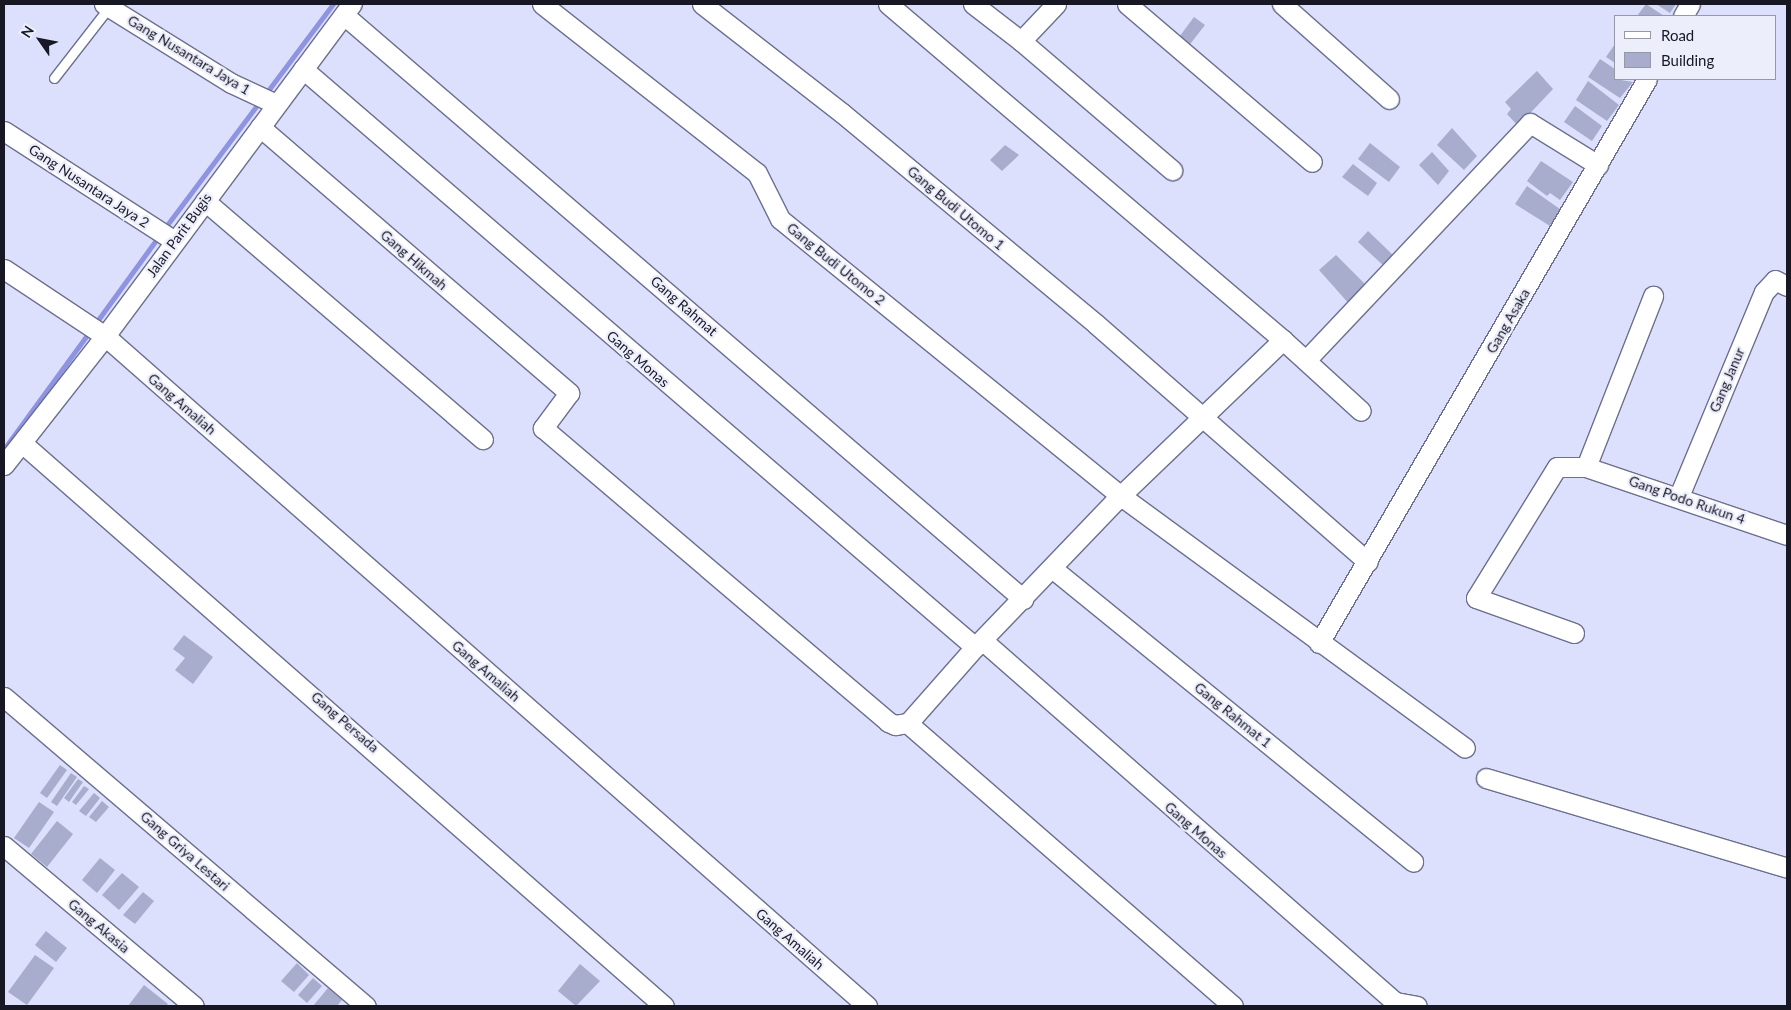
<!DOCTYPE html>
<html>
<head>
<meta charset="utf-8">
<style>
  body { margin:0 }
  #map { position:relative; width:1791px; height:1010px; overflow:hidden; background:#dce0fc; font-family:Lato,sans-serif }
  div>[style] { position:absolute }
  .stream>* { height:5px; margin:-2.5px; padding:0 2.5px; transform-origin:2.5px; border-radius:2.5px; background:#8e94e1 }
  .building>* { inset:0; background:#a8accd }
  .roads { filter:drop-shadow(1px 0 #6c708e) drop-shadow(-1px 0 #6c708e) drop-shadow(0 1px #6c708e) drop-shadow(0 -1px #6c708e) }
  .service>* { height:9px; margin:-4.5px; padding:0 4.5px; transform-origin:4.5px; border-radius:4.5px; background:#fff }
  .minor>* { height:19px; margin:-9.5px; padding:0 9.5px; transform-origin:9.5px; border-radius:9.5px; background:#fff }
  span { translate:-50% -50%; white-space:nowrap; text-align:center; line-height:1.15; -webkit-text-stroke:4.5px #eceefc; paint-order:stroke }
  .street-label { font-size:14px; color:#171824 }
  .frame { position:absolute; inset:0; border:5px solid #171824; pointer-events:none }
  .legend { position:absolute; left:1614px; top:15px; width:162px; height:65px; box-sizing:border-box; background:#eceefc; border:1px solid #9798a6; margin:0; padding:6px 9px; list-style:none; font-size:15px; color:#171824 }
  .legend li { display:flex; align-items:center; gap:10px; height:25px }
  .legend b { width:25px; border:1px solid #9798a6 }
  .north { position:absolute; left:15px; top:15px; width:50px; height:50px; -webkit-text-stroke:4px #eceefc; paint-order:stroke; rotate:303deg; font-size:14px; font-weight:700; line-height:20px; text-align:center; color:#171824 }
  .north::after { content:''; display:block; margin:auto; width:18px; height:22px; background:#171824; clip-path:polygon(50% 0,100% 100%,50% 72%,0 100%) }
</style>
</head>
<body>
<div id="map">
  <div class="stream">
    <div style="left:164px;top:229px;width:281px;rotate:-53.1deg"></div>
    <div style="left:95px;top:324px;width:109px;rotate:-54deg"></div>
    <div style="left:4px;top:449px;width:146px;rotate:-53.9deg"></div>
  </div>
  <div class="building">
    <div style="clip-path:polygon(1646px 4px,1664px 16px,1637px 16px)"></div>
    <div style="clip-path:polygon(1656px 4px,1676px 4px,1670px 13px)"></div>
    <div style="clip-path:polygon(1194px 17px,1205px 25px,1187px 48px,1177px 40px)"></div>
    <div style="clip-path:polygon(1615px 44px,1615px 63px,1606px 57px)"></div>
    <div style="clip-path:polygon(1600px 59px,1615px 69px,1615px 79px,1633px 82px,1620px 98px,1588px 77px)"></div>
    <div style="clip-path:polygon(1537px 71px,1553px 89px,1518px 126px,1507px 114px,1511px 109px,1505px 102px)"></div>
    <div style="clip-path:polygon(1588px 81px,1619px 105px,1607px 121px,1576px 100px)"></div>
    <div style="clip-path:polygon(1575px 106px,1602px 126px,1592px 141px,1564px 122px)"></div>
    <div style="clip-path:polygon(1452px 128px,1477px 156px,1464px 170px,1437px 145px)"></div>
    <div style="clip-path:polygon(1370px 143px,1400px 167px,1389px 182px,1358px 159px)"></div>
    <div style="clip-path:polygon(1005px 145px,1019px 155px,1002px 171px,990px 160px)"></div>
    <div style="clip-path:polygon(1432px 152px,1449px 171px,1438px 185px,1419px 165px)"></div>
    <div style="clip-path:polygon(1541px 161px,1573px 182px,1560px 200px,1550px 193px,1547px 196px,1527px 181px)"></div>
    <div style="clip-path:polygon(1353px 164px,1377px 183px,1368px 196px,1342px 177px)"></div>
    <div style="clip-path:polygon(1527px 186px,1560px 209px,1550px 226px,1515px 204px)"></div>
    <div style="clip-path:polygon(1368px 231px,1395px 257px,1386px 268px,1358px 242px)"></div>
    <div style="clip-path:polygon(1336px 255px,1368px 287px,1351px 306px,1319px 270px)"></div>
    <div style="clip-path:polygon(184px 635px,213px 657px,193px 684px,175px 670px,185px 658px,173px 649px)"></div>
    <div style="clip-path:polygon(60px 765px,67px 770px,47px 798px,40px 793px)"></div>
    <div style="clip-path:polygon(71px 773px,77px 777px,57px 806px,51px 802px)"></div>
    <div style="clip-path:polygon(78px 779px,83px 782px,69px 802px,64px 798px)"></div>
    <div style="clip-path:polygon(84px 786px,89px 789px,76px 805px,72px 802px)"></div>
    <div style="clip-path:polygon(94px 793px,100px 798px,86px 816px,79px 811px)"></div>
    <div style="clip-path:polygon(102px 801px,109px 807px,96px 822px,89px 817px)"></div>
    <div style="clip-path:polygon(39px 802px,54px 812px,29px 848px,14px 838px)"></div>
    <div style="clip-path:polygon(57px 821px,73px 834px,47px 867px,31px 854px)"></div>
    <div style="clip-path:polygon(100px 858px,115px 870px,97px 893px,82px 880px)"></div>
    <div style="clip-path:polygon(122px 873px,139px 887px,119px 910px,102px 895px)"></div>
    <div style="clip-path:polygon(143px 892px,154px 901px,135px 924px,123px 915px)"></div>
    <div style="clip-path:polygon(46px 931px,67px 948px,56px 962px,35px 945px)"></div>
    <div style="clip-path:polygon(35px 955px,54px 968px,27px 1005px,8px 992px)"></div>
    <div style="clip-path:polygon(297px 963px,309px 975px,294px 992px,281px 981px)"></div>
    <div style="clip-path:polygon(580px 964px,600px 981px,576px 1006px,558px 991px)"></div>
    <div style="clip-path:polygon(313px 978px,322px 986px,307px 1003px,298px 995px)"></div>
    <div style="clip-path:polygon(144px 985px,168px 1004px,166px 1006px,128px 1006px)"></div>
    <div style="clip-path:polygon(328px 988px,342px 1000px,337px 1006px,313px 1006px)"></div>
  </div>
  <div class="roads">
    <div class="service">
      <div style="left:54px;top:78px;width:90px;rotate:-52.2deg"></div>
    </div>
    <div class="minor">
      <div style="left:104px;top:4px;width:150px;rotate:31.9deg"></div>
      <div style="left:231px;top:83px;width:50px;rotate:25deg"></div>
      <div style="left:542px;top:4px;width:273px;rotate:38.2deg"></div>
      <div style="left:757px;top:173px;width:51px;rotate:63.4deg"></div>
      <div style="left:780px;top:219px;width:439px;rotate:39.1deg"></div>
      <div style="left:1121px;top:496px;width:426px;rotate:36.2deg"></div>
      <div style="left:702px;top:4px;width:177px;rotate:37.9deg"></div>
      <div style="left:842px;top:113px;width:330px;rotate:39.7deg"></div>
      <div style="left:1096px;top:324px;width:361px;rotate:41.2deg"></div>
      <div style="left:888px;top:4px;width:519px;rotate:40.39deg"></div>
      <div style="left:973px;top:4px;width:61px;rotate:37.6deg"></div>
      <div style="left:1021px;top:41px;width:51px;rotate:-46.6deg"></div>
      <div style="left:1127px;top:4px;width:243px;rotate:40.5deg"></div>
      <div style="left:1282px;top:4px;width:143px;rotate:41.6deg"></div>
      <div style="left:344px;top:15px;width:896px;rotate:40.7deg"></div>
      <div style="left:1683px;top:16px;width:14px;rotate:-60deg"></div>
      <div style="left:1021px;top:41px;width:199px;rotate:40.5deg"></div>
      <div style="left:303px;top:69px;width:886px;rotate:40.7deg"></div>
      <div style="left:260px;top:127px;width:408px;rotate:40.7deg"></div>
      <div style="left:569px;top:393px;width:44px;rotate:126.6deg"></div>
      <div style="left:543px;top:428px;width:453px;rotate:40.4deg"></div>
      <div style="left:888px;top:722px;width:8px;rotate:23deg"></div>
      <div style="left:895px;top:725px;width:13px;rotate:-9deg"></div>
      <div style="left:4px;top:131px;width:203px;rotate:32.8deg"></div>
      <div style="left:205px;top:201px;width:366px;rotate:40.6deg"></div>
      <div style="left:4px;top:269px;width:121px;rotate:33.6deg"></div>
      <div style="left:105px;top:336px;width:1015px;rotate:41.32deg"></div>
      <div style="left:1306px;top:360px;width:326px;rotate:-46.6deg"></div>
      <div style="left:1530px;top:123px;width:80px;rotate:31.7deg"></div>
      <div style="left:22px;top:443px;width:854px;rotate:41.25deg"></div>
      <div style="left:4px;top:465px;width:164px;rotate:-51.9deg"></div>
      <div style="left:105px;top:336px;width:414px;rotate:-53.4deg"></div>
      <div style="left:1586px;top:467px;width:184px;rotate:-68.6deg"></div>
      <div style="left:1679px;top:496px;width:221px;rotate:-67.4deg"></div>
      <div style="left:1764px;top:292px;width:16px;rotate:-47deg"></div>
      <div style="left:1775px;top:280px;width:13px;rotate:27deg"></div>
      <div style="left:1053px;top:569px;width:464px;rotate:39.1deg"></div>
      <div style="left:1574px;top:633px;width:104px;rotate:-160.3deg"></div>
      <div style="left:1476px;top:598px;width:154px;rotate:-58.3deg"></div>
      <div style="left:1557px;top:467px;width:29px"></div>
      <div style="left:1586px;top:467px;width:212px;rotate:18.7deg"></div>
      <div style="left:982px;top:640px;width:549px;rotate:41.23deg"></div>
      <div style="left:1395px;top:1002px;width:22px;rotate:10deg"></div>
      <div style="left:1319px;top:643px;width:652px;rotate:-59.82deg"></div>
      <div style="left:4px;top:697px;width:476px;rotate:40.5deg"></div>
      <div style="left:1486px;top:778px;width:314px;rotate:16.6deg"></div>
      <div style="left:4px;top:846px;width:248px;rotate:40.1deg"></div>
      <div style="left:1233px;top:1006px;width:431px;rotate:-139deg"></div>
      <div style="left:908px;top:723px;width:101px;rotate:-48.6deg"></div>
      <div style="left:975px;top:647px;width:202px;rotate:-46.2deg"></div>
      <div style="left:1115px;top:501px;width:233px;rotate:-43.8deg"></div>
      <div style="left:1283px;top:340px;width:105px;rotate:42.3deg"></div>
    </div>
  </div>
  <div class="street-label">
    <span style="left:189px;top:55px;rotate:31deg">Gang Nusantara Jaya 1</span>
    <span style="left:89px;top:186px;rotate:33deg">Gang Nusantara Jaya 2</span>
    <span style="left:956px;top:208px;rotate:40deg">Gang Budi Utomo 1</span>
    <span style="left:179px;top:235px;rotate:-54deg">Jalan Parit Bugis</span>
    <span style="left:414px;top:260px;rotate:41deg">Gang Hikmah</span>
    <span style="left:836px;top:264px;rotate:39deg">Gang Budi Utomo 2</span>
    <span style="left:684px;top:306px;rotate:41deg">Gang Rahmat</span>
    <span style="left:1508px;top:321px;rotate:-60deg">Gang Asaka</span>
    <span style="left:638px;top:359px;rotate:41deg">Gang Monas</span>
    <span style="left:1727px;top:380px;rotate:-67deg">Gang Janur</span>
    <span style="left:182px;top:404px;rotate:41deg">Gang Amaliah</span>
    <span style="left:1687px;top:500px;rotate:19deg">Gang Podo Rukun 4</span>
    <span style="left:486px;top:671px;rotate:41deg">Gang Amaliah</span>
    <span style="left:1233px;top:715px;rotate:39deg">Gang Rahmat 1</span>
    <span style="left:345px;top:722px;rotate:41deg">Gang Persada</span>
    <span style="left:1196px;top:830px;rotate:41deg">Gang Monas</span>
    <span style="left:185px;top:851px;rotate:41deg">Gang Griya Lestari</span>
    <span style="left:99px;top:926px;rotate:40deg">Gang Akasia</span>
    <span style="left:790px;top:939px;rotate:41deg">Gang Amaliah</span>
  </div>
  <div class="frame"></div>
  <ul class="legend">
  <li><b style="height:6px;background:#fff"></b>Road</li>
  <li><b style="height:14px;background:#a8accd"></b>Building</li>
  </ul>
  <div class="north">N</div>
</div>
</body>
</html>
